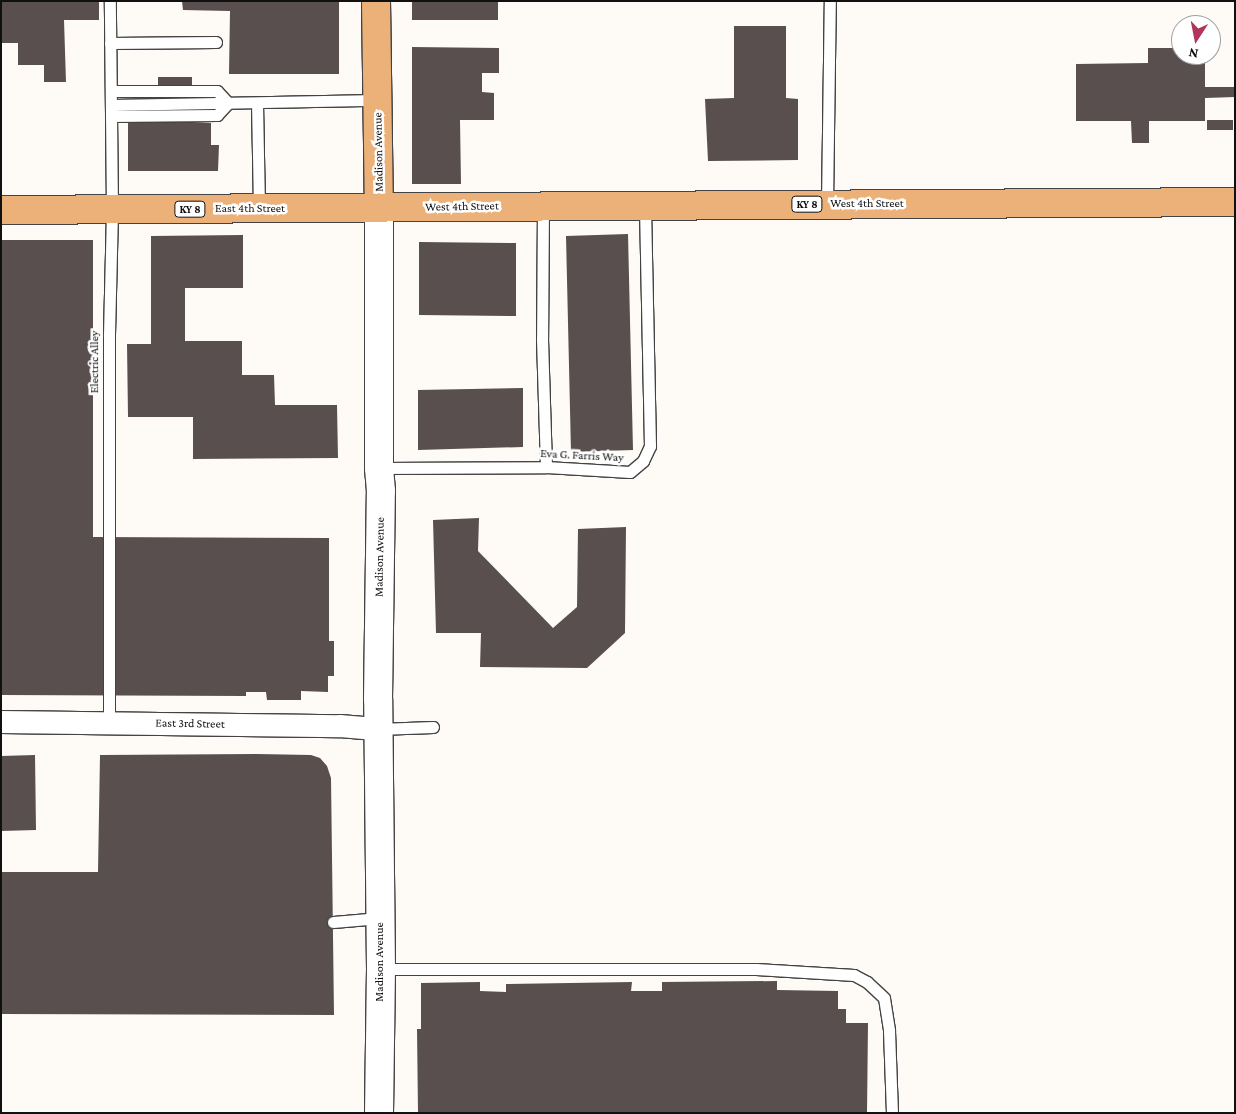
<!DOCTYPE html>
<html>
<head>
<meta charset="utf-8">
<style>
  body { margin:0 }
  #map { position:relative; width:1236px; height:1114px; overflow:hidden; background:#fefaf5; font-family:"Crimson Pro",serif }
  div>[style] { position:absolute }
  .building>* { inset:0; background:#584f4e }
  .roads { filter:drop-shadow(1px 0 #434343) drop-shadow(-1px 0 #434343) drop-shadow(0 1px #434343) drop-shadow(0 -1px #434343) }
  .service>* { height:11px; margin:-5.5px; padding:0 5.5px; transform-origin:5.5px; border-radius:5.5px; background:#fff }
  .minor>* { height:22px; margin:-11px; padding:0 11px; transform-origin:11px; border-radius:11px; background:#fff }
  .tertiary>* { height:28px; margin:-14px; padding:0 14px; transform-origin:14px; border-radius:14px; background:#fff }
  .primary>* { height:28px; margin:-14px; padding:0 14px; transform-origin:14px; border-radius:14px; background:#ebb178 }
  span { translate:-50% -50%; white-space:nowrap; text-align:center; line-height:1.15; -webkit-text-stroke:5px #fff; paint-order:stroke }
  .shield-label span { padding:1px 4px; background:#fff; border:1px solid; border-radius:4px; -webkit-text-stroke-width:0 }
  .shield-label { font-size:11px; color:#101010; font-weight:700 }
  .street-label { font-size:12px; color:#101010 }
  .frame { position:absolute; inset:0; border:2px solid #101010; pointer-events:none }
  .north { position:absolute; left:1171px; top:15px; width:50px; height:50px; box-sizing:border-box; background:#fff; border:1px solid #9f9f9f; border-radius:50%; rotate:191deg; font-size:14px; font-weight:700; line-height:20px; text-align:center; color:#101010 }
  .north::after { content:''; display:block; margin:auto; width:18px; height:22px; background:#b3355c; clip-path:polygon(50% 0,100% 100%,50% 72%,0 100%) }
</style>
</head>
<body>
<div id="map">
  <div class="building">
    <div style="clip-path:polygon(1px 1px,99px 1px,99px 20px,64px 20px,66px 82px,44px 82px,44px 65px,18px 65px,18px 43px,1px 43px)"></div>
    <div style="clip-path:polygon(182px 1px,339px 1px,339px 74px,229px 74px,230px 11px,183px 10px)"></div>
    <div style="clip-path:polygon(412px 1px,498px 1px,498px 20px,412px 20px)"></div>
    <div style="clip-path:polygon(734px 26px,786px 26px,786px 98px,798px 99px,798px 160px,708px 161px,705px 99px,734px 98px)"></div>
    <div style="clip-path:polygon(412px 47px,499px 48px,499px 73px,482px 73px,482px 92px,494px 93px,494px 120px,460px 120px,461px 184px,412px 184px)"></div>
    <div style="clip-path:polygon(1148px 48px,1181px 48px,1181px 55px,1205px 55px,1205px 87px,1235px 87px,1235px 97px,1205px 98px,1205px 121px,1149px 121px,1149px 143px,1132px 143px,1131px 121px,1076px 121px,1076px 64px,1148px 63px)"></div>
    <div style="clip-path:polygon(158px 77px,192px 77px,192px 122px,211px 123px,211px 145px,219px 145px,218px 171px,128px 171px,128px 122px,158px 123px)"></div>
    <div style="clip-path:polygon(1207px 120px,1233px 120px,1233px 130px,1207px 130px)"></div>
    <div style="clip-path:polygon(628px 234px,633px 450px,571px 452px,566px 236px)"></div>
    <div style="clip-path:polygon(243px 235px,243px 288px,185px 288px,185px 341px,242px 341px,242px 375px,274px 375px,275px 405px,337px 405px,338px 458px,193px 459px,193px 417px,128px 417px,127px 344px,151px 344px,151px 236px)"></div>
    <div style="clip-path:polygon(1px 240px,93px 240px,93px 537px,329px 538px,329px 641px,334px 641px,334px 676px,328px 676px,328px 692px,301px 691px,301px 700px,267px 700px,266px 692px,246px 692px,246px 696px,1px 695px)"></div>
    <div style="clip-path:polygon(419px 242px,516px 243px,516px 316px,419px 315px)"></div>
    <div style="clip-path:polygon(523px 388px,523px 447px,418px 450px,418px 390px)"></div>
    <div style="clip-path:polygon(479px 518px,478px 551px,553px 628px,577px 607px,578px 529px,626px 527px,625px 633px,587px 668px,480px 667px,481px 633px,436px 633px,433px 520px)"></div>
    <div style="clip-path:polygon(257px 754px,311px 755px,320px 758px,327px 766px,331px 778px,334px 1015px,1px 1014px,1px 872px,98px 872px,100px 755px)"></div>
    <div style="clip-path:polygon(35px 755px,36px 830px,1px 831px,1px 756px)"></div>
    <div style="clip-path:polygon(777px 981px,777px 990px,838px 991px,838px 1009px,846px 1009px,846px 1023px,868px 1023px,867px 1113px,418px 1113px,417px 1029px,421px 1029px,421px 983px,480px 982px,480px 991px,506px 992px,506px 984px,632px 982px,631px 991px,662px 991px,662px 982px)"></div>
  </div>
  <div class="roads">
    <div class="service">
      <div style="left:110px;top:43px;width:106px;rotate:-0.5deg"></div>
      <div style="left:111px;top:91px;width:106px"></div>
      <div style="left:217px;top:91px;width:16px;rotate:47deg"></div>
      <div style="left:257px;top:103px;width:105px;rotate:88.9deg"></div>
      <div style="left:111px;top:105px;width:267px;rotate:-1.1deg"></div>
      <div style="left:111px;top:116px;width:106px;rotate:-0.5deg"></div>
      <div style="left:217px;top:115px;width:16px;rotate:-47deg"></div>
      <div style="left:827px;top:204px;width:203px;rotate:-89.2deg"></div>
      <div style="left:543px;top:206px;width:133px;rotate:90.4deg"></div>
      <div style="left:542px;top:339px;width:128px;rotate:88.2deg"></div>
      <div style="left:379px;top:468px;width:167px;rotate:-0.3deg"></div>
      <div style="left:546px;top:467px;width:84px;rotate:3.4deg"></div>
      <div style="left:630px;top:472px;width:17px;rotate:-40deg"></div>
      <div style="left:643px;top:461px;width:17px;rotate:-65deg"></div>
      <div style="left:650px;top:446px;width:241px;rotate:-91.2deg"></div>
      <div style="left:109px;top:723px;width:389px;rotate:-90deg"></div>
      <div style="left:109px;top:334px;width:125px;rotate:-88.6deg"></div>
      <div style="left:112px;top:209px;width:208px;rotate:-90.6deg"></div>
      <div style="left:378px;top:729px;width:55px;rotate:-2.1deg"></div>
      <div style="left:333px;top:922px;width:47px;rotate:-4.9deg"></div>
      <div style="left:381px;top:969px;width:375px"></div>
      <div style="left:756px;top:969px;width:98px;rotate:3.5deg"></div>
      <div style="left:854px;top:975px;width:15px;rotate:28deg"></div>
      <div style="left:867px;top:982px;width:23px;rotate:43deg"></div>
      <div style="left:884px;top:998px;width:33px;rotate:81deg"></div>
      <div style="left:889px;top:1031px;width:82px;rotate:87.9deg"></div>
    </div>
    <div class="minor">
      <div style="left:1px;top:722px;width:339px;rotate:0.7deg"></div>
      <div style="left:340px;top:726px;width:38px;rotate:5deg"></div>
    </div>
    <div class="tertiary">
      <div style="left:379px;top:1113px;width:144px;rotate:-89.2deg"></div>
      <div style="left:381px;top:969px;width:270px;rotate:-90.6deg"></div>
      <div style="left:378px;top:699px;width:208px;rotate:-89.2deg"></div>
      <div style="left:381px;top:491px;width:23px;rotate:-95deg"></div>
      <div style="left:379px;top:468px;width:260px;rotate:-90deg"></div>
    </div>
    <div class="primary">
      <div style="left:376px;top:1px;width:207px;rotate:89.2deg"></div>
      <div style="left:1px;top:210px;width:1234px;rotate:-0.37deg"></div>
    </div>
  </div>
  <div class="shield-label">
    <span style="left:807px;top:204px">KY 8</span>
    <span style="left:190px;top:209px">KY 8</span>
  </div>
  <div class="street-label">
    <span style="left:379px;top:152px;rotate:-91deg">Madison Avenue</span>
    <span style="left:867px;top:204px">West 4th Street</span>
    <span style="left:462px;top:207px;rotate:-1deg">West 4th Street</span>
    <span style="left:250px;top:209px">East 4th Street</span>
    <span style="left:95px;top:362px;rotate:-90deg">Electric Alley</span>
    <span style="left:582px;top:456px;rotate:3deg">Eva G. Farris Way</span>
    <span style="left:380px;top:557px;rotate:-89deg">Madison Avenue</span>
    <span style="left:190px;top:724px;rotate:1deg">East 3rd Street</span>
    <span style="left:380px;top:962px;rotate:-90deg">Madison Avenue</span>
  </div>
  <div class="frame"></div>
  <div class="north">N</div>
</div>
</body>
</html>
